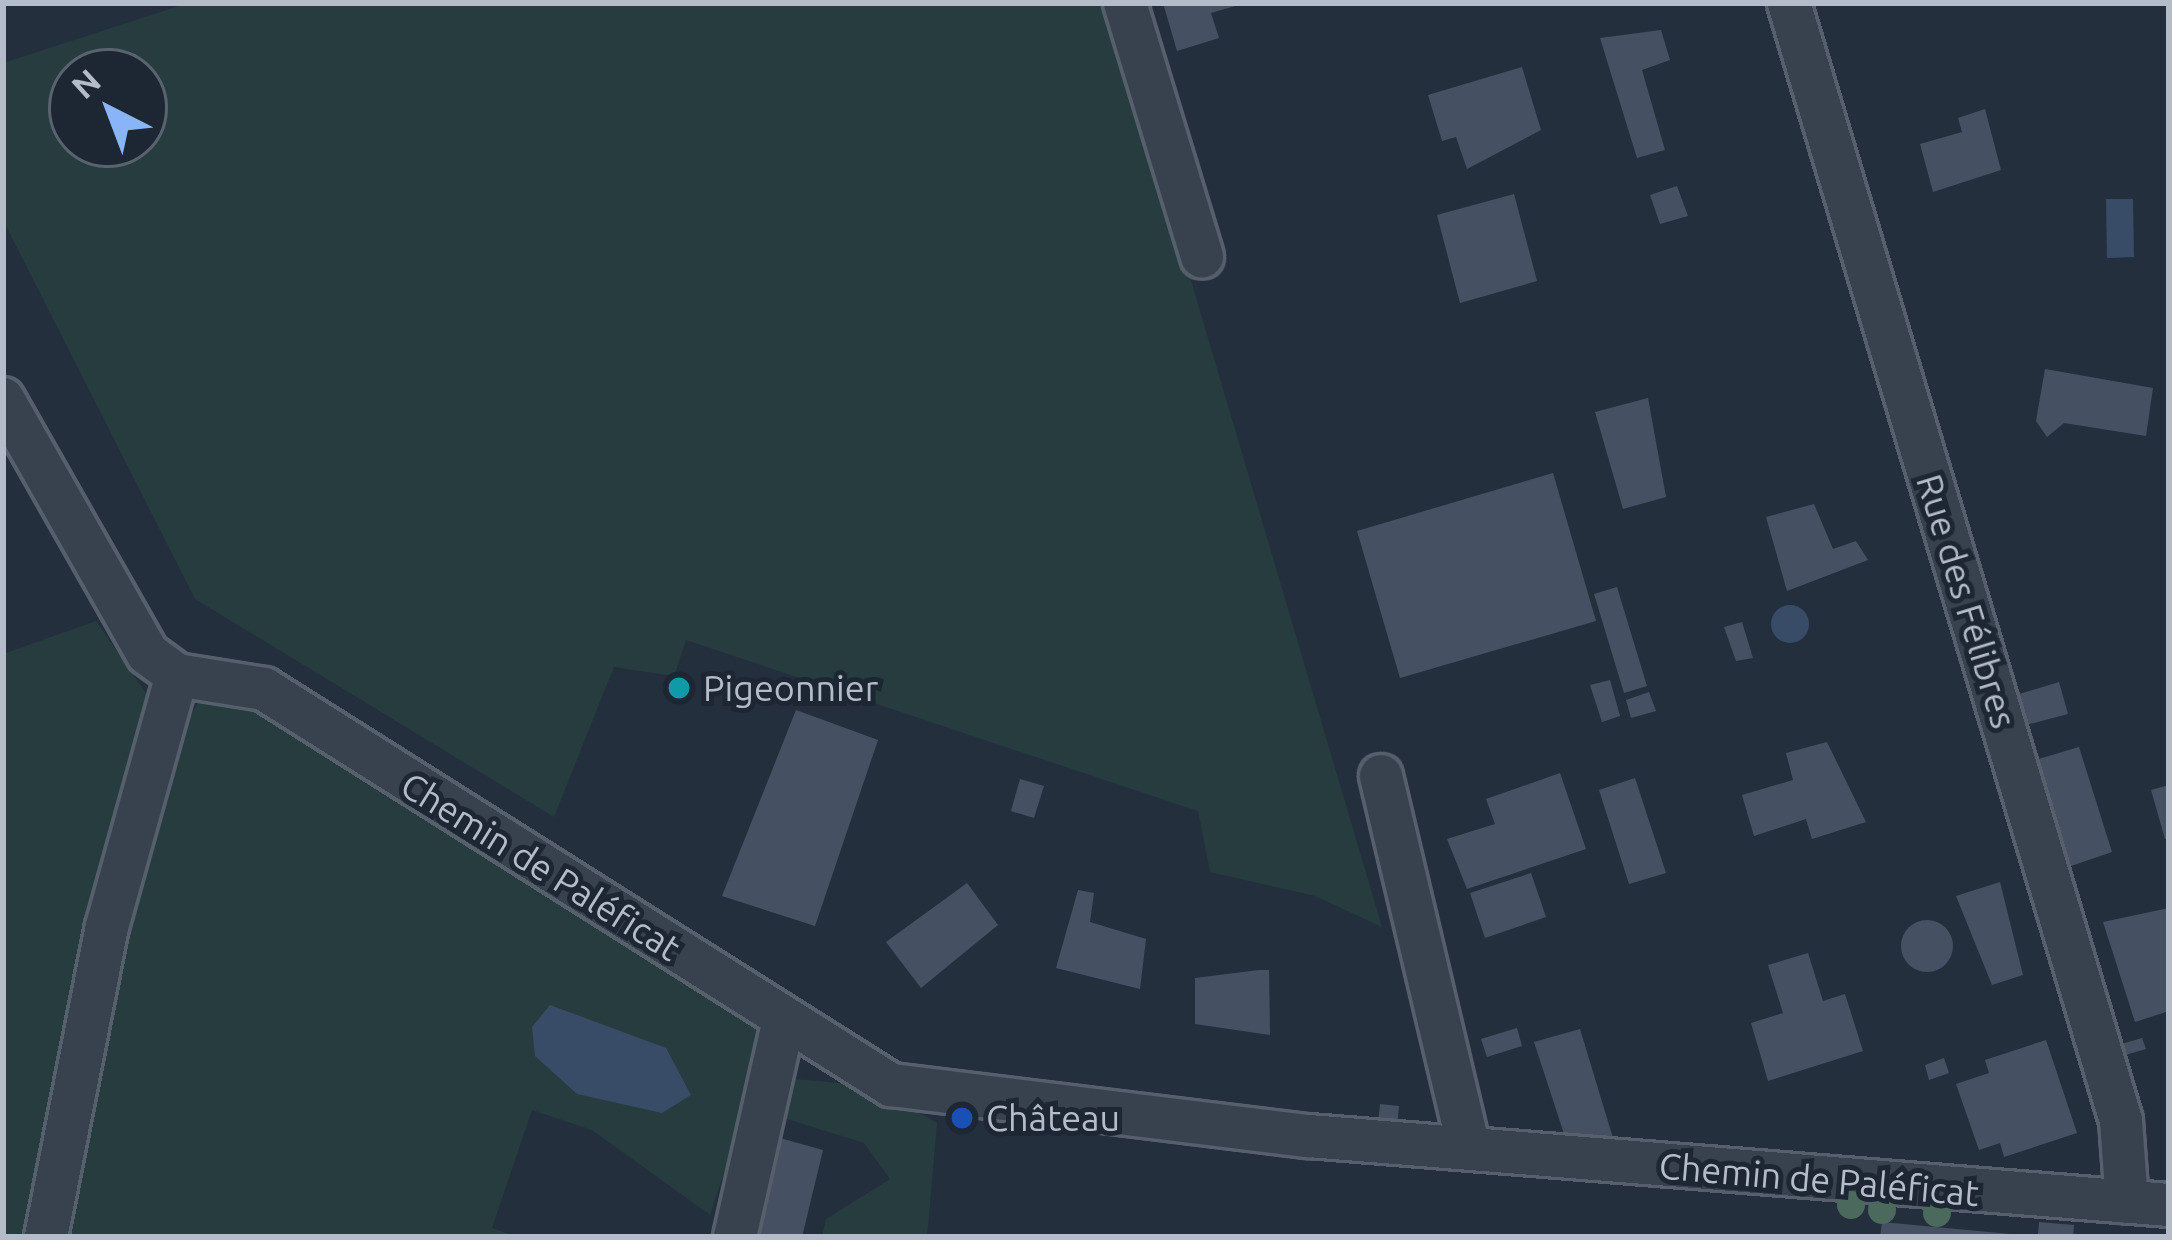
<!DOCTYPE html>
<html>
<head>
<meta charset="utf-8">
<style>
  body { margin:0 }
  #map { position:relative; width:2172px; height:1240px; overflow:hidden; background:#242f3e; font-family:Ubuntu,sans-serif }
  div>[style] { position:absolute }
  .green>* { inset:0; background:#263c3f }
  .water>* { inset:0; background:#394c67 }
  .round { border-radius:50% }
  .building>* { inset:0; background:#455162 }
  .roads { filter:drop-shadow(3px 0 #565f6c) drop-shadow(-3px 0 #565f6c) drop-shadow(0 3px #565f6c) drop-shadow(0 -3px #565f6c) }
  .minor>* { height:42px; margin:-21px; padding:0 21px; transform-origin:21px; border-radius:21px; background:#38414e }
  .trees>* { width:28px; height:28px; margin:-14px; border-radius:50%; background:#4b6a5d }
  .dots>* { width:33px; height:33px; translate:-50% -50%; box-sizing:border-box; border:6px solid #1d2633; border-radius:50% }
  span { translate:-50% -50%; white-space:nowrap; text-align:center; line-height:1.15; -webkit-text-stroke:10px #1d2633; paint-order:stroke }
  .street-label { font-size:36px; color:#b4bcc9 }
  .poi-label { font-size:36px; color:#b4bcc9 }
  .left { translate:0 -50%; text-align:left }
  .frame { position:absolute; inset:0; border:6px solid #b4bcc9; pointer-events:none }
  .north { position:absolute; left:48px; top:48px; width:120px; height:120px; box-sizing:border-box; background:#1d2633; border:3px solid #59626f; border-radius:50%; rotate:318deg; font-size:33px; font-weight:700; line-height:48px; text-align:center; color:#b4bcc9 }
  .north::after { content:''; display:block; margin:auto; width:42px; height:54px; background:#8ab4f8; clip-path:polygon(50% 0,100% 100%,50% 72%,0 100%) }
</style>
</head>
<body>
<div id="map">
  <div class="green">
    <div style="clip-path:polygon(evenodd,188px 3px,1109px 3px,1382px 927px,1315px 896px,1210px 872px,1198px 811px,686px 640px,674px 676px,614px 667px,554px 817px,195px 599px,3px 220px,3px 63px,188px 3px,72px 72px,144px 72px,144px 144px,72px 144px,72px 72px)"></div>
    <div style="clip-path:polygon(96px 621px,150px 699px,25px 1237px,3px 1237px,3px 654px)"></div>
    <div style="clip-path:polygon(240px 697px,772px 1027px,710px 1215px,592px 1130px,532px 1110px,492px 1228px,518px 1237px,55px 1237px,166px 761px,200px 699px)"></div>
    <div style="clip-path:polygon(783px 1078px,872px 1086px,937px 1123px,927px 1237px,822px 1237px,826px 1219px,890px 1179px,864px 1143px,774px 1115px)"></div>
  </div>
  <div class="water">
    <div style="clip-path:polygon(2106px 199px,2133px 199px,2134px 257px,2107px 258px)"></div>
    <div class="round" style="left:1771px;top:605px;width:38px;height:38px"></div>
    <div style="clip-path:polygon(550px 1005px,666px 1048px,691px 1095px,662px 1113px,577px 1094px,535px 1056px,532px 1027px)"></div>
  </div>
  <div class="building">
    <div style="clip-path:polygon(1163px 3px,1242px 3px,1242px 4px,1211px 13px,1219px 38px,1177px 51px)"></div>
    <div style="clip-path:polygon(1661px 30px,1670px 60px,1642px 70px,1665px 150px,1637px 158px,1600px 38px)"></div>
    <div style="clip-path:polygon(1522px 67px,1541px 130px,1467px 169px,1456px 137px,1442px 141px,1428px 95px)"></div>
    <div style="clip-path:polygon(1985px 109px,2001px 170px,1933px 192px,1920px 144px,1962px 132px,1958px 118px)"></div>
    <div style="clip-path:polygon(1677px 186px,1688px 216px,1660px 224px,1650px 195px)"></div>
    <div style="clip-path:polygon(1514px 194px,1537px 281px,1460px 303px,1437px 215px)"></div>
    <div style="clip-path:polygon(2045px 369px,2153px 388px,2146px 436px,2064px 423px,2047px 437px,2036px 421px)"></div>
    <div style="clip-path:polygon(1648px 398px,1666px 497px,1623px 509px,1595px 412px)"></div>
    <div style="clip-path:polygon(1553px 473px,1596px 621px,1400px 678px,1357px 531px)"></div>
    <div style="clip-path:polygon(1814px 504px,1833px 549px,1856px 541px,1868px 560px,1787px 591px,1766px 517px)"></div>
    <div style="clip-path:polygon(1617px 587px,1647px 686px,1624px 693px,1594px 594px)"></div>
    <div style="clip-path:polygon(1742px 622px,1753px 658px,1736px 661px,1724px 627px)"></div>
    <div style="clip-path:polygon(674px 676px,692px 683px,684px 701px,667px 693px)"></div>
    <div style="clip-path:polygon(1610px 680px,1620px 716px,1602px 722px,1590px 685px)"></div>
    <div style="clip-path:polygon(2059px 682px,2068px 714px,2022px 726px,2013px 696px)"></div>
    <div style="clip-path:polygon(1649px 692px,1656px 711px,1631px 718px,1626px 700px)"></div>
    <div style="clip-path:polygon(796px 710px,878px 740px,815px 926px,722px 896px)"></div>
    <div style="clip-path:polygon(1827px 742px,1866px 822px,1812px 839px,1806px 819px,1754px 836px,1742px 795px,1793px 780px,1786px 753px)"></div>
    <div style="clip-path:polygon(2079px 747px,2112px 852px,2065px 868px,2032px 761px)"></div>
    <div style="clip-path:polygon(1560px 773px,1586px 849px,1467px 889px,1447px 839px,1495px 824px,1486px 799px)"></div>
    <div style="clip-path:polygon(1635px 778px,1666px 873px,1629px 884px,1599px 790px)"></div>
    <div style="clip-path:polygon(1020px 779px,1044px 786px,1034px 818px,1011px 811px)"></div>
    <div style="clip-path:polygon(2169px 785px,2169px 838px,2165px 839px,2151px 790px)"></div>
    <div style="clip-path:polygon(1531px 873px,1546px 917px,1485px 938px,1470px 893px)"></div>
    <div style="clip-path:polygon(2000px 882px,2023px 975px,1992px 985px,1956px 896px)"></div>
    <div style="clip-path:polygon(967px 883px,998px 925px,921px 988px,886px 942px)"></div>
    <div style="clip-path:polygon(1078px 890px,1094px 893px,1090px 922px,1146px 939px,1140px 989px,1056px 968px)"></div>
    <div style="clip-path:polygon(2169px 908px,2169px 1011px,2135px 1022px,2103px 922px)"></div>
    <div class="round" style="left:1901px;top:920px;width:52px;height:52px"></div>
    <div style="clip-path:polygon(1808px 953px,1823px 1001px,1845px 994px,1863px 1051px,1768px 1081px,1751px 1023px,1783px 1013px,1768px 965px)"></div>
    <div style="clip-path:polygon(1259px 970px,1269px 970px,1270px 1035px,1195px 1024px,1195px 978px)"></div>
    <div style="clip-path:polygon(1517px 1028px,1522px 1046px,1487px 1057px,1481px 1039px)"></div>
    <div style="clip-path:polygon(1580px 1029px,1613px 1138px,1592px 1143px,1566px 1140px,1534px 1042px)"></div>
    <div style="clip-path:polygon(2142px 1038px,2146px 1049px,2122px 1056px,2118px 1045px)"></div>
    <div style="clip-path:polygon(2046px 1040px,2077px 1133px,2004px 1157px,2000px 1143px,1979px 1150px,1956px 1084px,1989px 1073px,1985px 1060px)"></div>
    <div style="clip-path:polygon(1944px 1058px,1949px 1073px,1929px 1080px,1925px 1065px)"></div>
    <div style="clip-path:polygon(1380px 1104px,1399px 1106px,1397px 1126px,1378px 1125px)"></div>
    <div style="clip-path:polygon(769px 1135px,823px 1150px,802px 1237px,746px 1237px)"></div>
    <div style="clip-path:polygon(1882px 1222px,2010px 1234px,2010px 1237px,1880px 1237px)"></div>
    <div style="clip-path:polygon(2039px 1222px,2074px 1225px,2073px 1237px,2038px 1234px)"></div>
  </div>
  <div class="roads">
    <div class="minor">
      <div style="left:1125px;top:3px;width:265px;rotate:73.1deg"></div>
      <div style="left:1789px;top:3px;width:1166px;rotate:73.46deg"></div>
      <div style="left:2121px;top:1121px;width:81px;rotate:85.8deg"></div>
      <div style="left:3px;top:399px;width:293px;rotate:60.4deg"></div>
      <div style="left:148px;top:654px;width:36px;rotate:36deg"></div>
      <div style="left:177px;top:675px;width:88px;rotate:9.1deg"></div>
      <div style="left:264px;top:689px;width:742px;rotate:32.28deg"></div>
      <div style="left:891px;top:1085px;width:421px;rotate:7deg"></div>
      <div style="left:1309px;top:1136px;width:863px;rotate:4.59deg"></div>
      <div style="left:1381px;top:776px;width:381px;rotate:76.7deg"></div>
      <div style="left:46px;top:1237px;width:316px;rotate:-78.9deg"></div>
      <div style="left:107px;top:927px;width:262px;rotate:-74.5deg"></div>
      <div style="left:735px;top:1237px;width:222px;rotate:-77.3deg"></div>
    </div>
  </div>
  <div class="trees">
    <div style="left:1851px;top:1205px"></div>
    <div style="left:1882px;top:1210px"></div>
    <div style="left:1937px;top:1213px"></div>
  </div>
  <div class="dots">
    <div style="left:679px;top:688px;background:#0f9aa8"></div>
    <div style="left:962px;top:1118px;background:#1a4fb4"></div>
  </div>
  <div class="street-label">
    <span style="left:1967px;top:601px;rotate:73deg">Rue des Félibres</span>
    <span style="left:541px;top:866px;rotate:32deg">Chemin de Paléficat</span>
    <span style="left:1819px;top:1179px;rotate:5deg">Chemin de Paléficat</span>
  </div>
  <div class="poi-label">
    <span class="left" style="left:703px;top:688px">Pigeonnier</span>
    <span class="left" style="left:986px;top:1118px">Château</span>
  </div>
  <div class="frame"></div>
  <div class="north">N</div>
</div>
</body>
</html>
